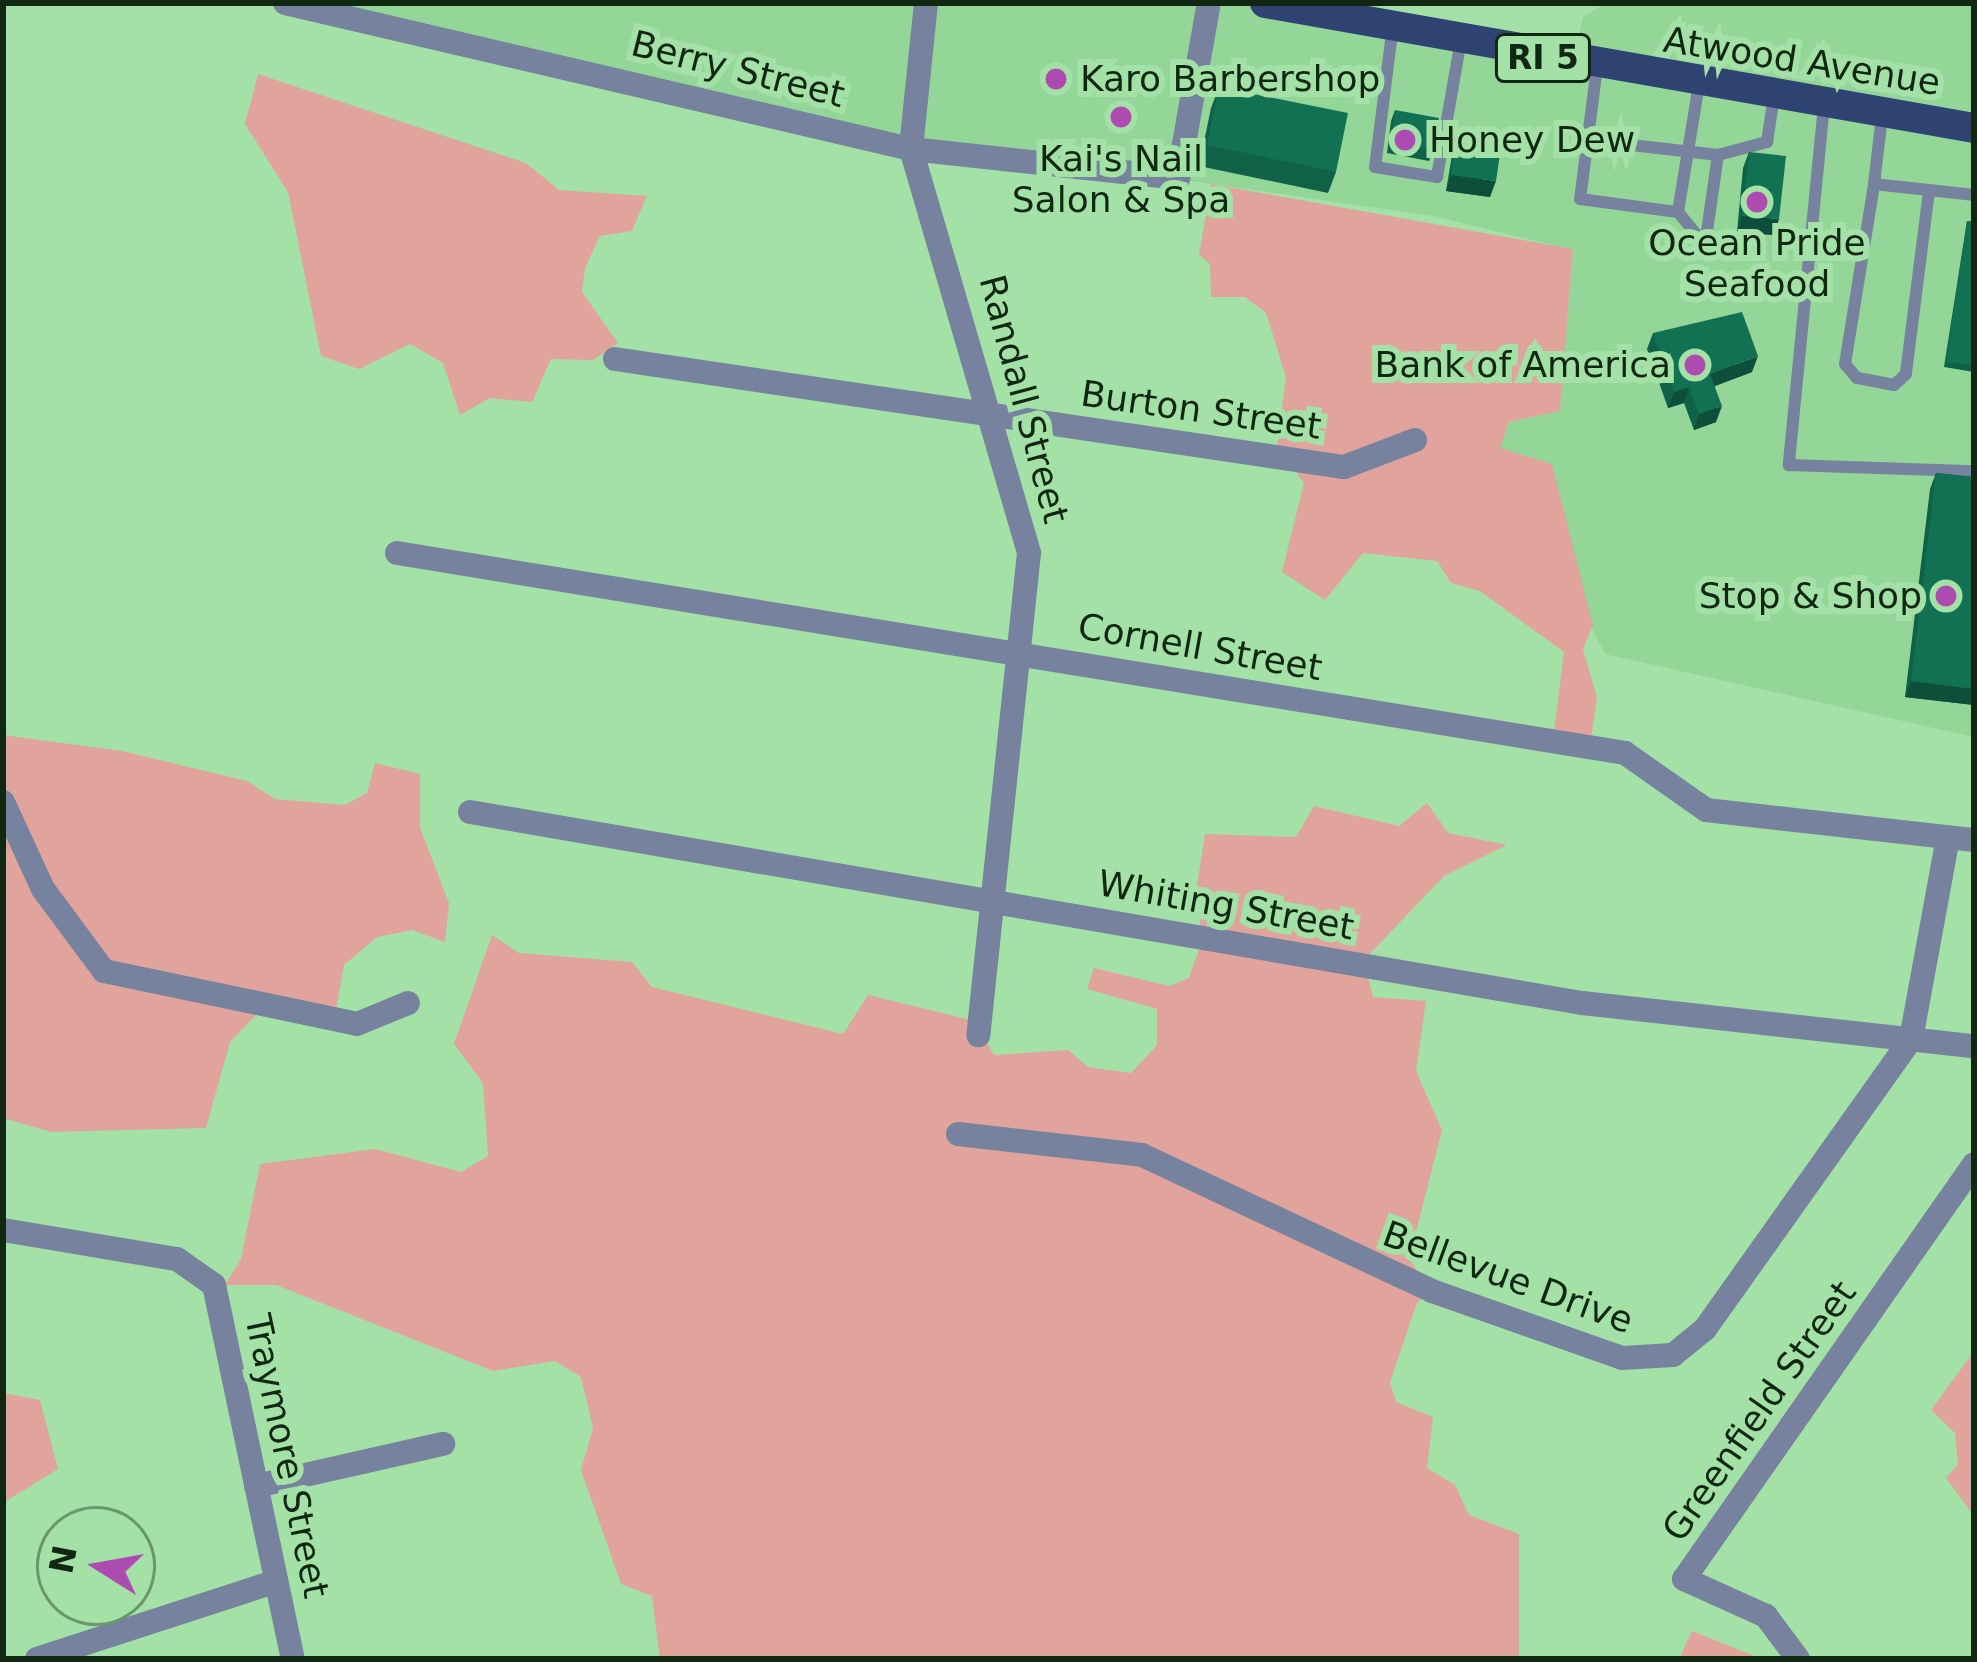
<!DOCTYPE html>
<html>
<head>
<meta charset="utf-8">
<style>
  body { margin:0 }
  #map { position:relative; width:1977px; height:1662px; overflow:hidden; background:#a4e1a7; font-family:"DejaVu Sans",sans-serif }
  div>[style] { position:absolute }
  .built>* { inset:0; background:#93d697 }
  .green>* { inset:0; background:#e0a49d }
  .service>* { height:12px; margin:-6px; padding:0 6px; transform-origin:6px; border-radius:6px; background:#76829e }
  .minor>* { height:24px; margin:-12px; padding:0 12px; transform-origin:12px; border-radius:12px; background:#76829e }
  .primary>* { height:30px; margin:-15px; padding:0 15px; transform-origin:15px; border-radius:15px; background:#2f4372 }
  .wall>* { inset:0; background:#0f6147 }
  .shaded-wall>* { inset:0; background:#0d4f3a }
  .building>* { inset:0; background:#127153 }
  .dots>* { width:33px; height:33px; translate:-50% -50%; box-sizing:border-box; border:6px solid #a4e1a7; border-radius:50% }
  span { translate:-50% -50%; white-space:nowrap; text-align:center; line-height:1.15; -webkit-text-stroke:12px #a4e1a7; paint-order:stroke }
  .shield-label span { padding:3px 9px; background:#a4e1a7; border:3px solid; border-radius:9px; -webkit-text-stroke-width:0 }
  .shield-label { font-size:33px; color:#102812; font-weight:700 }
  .street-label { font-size:36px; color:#102812 }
  .poi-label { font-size:36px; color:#102812 }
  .left { translate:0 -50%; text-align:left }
  .right { translate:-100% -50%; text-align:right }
  .frame { position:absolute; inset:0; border:6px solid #102812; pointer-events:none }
  .north { position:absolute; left:36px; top:1506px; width:120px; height:120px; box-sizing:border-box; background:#a4e1a7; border:3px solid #69976b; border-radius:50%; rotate:281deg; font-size:33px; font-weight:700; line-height:48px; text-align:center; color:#102812 }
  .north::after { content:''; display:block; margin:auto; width:42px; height:54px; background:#ad4bb1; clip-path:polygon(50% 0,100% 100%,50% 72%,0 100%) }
</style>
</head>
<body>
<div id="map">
  <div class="built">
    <div style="clip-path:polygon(314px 3px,1272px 3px,1573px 59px,1583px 17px,1606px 3px,1974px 3px,1974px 737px,1605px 654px,1500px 448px,1509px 422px,1560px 411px,1573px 250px,1433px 216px,956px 147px)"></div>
  </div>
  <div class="green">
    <div style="clip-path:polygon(258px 74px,526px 163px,559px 190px,647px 196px,632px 231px,600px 236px,585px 268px,582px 292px,618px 343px,593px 360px,551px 359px,532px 402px,490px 398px,460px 415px,443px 363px,410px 344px,359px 369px,321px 356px,288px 192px,245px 124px)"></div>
    <div style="clip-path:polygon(1211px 184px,1573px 249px,1560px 411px,1509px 422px,1500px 448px,1552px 464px,1593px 626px,1583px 649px,1597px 698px,1590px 745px,1553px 740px,1564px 652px,1480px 591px,1451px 583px,1437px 561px,1363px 553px,1325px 600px,1282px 572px,1304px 483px,1277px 445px,1286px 377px,1266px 313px,1245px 297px,1211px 297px,1210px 264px,1199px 255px)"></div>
    <div style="clip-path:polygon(3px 735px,122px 751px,247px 781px,275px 799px,345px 805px,367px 793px,375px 763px,420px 774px,420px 828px,449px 903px,445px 942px,412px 930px,377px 937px,344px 965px,334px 1022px,262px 1009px,230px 1042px,206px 1128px,51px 1132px,3px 1118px)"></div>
    <div style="clip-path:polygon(1427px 803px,1448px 833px,1507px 845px,1444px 876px,1364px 960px,1373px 997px,1426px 1001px,1416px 1071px,1442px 1130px,1409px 1259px,1431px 1291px,1417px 1303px,1390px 1382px,1396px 1402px,1433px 1417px,1427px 1468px,1455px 1485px,1469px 1515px,1519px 1534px,1519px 1659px,660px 1659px,652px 1596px,621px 1584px,581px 1470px,593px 1428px,581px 1377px,555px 1361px,493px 1371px,276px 1285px,225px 1285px,241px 1259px,260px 1164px,375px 1149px,461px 1172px,488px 1156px,483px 1083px,454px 1044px,492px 935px,519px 953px,632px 962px,652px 987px,843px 1034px,868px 995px,975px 1021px,994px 1055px,1068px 1050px,1088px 1067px,1131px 1073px,1157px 1045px,1157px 1009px,1087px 989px,1094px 968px,1169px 986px,1189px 978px,1203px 938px,1195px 898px,1205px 834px,1296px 837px,1314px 806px,1399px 826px)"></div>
    <div style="clip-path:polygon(1974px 1351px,1974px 1516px,1946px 1478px,1958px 1464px,1955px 1433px,1931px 1410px)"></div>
    <div style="clip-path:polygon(3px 1393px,40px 1400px,58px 1469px,3px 1503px)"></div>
    <div style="clip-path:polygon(1692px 1631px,1762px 1659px,1679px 1659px)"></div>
  </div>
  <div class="service">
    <div style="left:1392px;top:33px;width:135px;rotate:97.2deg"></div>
    <div style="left:1375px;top:167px;width:63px;rotate:9.2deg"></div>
    <div style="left:1437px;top:177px;width:134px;rotate:-80.1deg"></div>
    <div style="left:1597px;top:67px;width:133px;rotate:97.3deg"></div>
    <div style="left:1580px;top:199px;width:99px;rotate:7.6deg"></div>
    <div style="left:1678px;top:212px;width:130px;rotate:-80.7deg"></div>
    <div style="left:1824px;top:105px;width:362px;rotate:95.6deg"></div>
    <div style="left:1789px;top:465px;width:185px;rotate:1.9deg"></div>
    <div style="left:1588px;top:140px;width:131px;rotate:6.6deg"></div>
    <div style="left:1718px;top:155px;width:51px;rotate:-14.9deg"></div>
    <div style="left:1767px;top:142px;width:47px;rotate:-81.3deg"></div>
    <div style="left:1874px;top:184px;width:68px;rotate:-83.3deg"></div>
    <div style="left:1929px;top:191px;width:184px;rotate:97.2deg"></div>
    <div style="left:1906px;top:374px;width:16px;rotate:137deg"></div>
    <div style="left:1894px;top:385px;width:38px;rotate:-169deg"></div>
    <div style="left:1857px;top:378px;width:18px;rotate:-131deg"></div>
    <div style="left:1845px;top:364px;width:182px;rotate:-80.8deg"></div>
    <div style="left:1874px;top:184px;width:101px;rotate:6.3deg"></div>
    <div style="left:1678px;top:212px;width:43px;rotate:50.7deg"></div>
    <div style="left:1705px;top:245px;width:91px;rotate:-81.8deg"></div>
  </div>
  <div class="minor">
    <div style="left:285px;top:3px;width:643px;rotate:13.13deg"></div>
    <div style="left:911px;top:149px;width:269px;rotate:6.2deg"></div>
    <div style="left:1178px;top:178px;width:178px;rotate:-80deg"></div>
    <div style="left:926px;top:3px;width:147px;rotate:95.9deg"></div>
    <div style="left:911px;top:149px;width:421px;rotate:73.7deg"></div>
    <div style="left:1029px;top:553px;width:485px;rotate:96deg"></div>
    <div style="left:615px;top:359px;width:737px;rotate:8.43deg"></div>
    <div style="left:1344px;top:467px;width:76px;rotate:-20.8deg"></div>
    <div style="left:397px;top:553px;width:1244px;rotate:9.25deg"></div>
    <div style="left:1625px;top:753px;width:99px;rotate:35.1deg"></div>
    <div style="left:1706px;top:810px;width:270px;rotate:6.4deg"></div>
    <div style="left:3px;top:802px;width:96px;rotate:65.3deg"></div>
    <div style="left:43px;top:889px;width:102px;rotate:53.4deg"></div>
    <div style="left:104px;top:971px;width:258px;rotate:11.8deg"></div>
    <div style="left:357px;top:1024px;width:55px;rotate:-22.4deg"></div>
    <div style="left:470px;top:812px;width:1128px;rotate:9.75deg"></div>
    <div style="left:1582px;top:1003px;width:394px;rotate:6.3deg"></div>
    <div style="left:958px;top:1134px;width:185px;rotate:6.5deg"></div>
    <div style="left:1142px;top:1155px;width:320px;rotate:25.1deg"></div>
    <div style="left:1432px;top:1291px;width:201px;rotate:19.4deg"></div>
    <div style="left:1622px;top:1358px;width:51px;rotate:-3.4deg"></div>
    <div style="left:1673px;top:1355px;width:41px;rotate:-39.1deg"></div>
    <div style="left:1705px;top:1329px;width:356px;rotate:-54.6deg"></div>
    <div style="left:1911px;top:1039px;width:205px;rotate:-79.6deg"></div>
    <div style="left:3px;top:1230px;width:176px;rotate:9.5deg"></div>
    <div style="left:177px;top:1259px;width:45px;rotate:35.1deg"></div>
    <div style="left:214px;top:1285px;width:382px;rotate:78.1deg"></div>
    <div style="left:256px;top:1486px;width:192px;rotate:-12.7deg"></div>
    <div style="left:37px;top:1659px;width:249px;rotate:-18deg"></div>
    <div style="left:1798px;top:1659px;width:54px;rotate:-126.7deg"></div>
    <div style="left:1766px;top:1616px;width:90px;rotate:-155.7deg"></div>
    <div style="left:1684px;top:1579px;width:506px;rotate:-55.05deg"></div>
  </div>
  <div class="primary">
    <div style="left:1265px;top:3px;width:720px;rotate:10deg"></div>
  </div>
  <div class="wall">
    <div style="clip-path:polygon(1219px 87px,1336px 172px,1328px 193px,1199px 166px,1211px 108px)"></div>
    <div style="clip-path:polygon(1395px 110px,1433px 150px,1429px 161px,1387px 153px,1391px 121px)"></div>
    <div style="clip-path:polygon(1459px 128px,1490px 197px,1446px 191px,1454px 143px)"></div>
    <div style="clip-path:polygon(1749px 152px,1774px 235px,1737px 232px,1743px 168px)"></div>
    <div style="clip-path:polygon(1967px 221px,1974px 222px,1974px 372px,1944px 367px)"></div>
    <div style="clip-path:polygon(1653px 333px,1752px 372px,1715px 386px,1716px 422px,1694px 430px,1684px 403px,1668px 408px,1647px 349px)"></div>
    <div style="clip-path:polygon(1936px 473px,1974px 477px,1974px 705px,1905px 697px,1930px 489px)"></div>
  </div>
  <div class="shaded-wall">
    <div style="clip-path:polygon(1451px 175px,1496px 181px,1490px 197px,1446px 191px)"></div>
    <div style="clip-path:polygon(1742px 216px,1779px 219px,1774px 235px,1737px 232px)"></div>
    <div style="clip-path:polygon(1758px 356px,1752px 372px,1704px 390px,1710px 374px)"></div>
    <div style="clip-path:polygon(1689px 387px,1684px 403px,1668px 408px,1674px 392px)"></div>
    <div style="clip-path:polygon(1722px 406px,1716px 422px,1694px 430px,1699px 414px)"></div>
    <div style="clip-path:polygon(1911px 681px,1974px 689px,1974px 705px,1905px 697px)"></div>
  </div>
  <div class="building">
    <div style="clip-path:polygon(1219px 87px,1348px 113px,1336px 172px,1207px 145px)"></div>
    <div style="clip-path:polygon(1395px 110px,1439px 118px,1433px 150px,1391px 142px)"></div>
    <div style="clip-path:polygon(1459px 128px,1503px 134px,1496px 181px,1451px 175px)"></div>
    <div style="clip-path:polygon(1749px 152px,1786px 156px,1779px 219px,1742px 216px)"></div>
    <div style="clip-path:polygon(1967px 221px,1974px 222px,1974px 366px,1946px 362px)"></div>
    <div style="clip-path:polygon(1742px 312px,1758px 356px,1710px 374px,1722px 406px,1699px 414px,1689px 387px,1674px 392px,1653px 333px)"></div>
    <div style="clip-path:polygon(1936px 473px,1974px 477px,1974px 689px,1911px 681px)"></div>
  </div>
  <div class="dots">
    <div style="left:1056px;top:79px;background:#ad4bb1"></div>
    <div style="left:1121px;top:117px;background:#ad4bb1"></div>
    <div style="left:1405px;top:140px;background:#ad4bb1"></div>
    <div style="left:1757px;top:202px;background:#ad4bb1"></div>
    <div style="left:1695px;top:365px;background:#ad4bb1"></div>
    <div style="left:1946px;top:596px;background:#ad4bb1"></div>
  </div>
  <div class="shield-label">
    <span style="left:1543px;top:58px">RI 5</span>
  </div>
  <div class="street-label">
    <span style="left:1802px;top:61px;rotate:9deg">Atwood Avenue</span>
    <span style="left:738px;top:69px;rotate:14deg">Berry Street</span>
    <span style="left:1024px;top:399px;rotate:75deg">Randall Street</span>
    <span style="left:1201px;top:410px;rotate:8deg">Burton Street</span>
    <span style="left:1200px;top:647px;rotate:10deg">Cornell Street</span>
    <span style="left:1226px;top:905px;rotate:10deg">Whiting Street</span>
    <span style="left:1508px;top:1277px;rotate:20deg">Bellevue Drive</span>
    <span style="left:1759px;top:1411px;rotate:-55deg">Greenfield Street</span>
    <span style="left:287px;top:1456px;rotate:78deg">Traymore Street</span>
  </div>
  <div class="poi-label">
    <span class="left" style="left:1080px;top:79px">Karo Barbershop</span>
    <span class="left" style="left:1429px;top:140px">Honey Dew</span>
    <span style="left:1121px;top:179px">Kai's Nail<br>Salon &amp; Spa</span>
    <span style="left:1757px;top:263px">Ocean Pride<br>Seafood</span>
    <span class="right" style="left:1671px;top:365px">Bank of America</span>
    <span class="right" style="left:1922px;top:596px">Stop &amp; Shop</span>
  </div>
  <div class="frame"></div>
  <div class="north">N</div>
</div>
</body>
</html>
